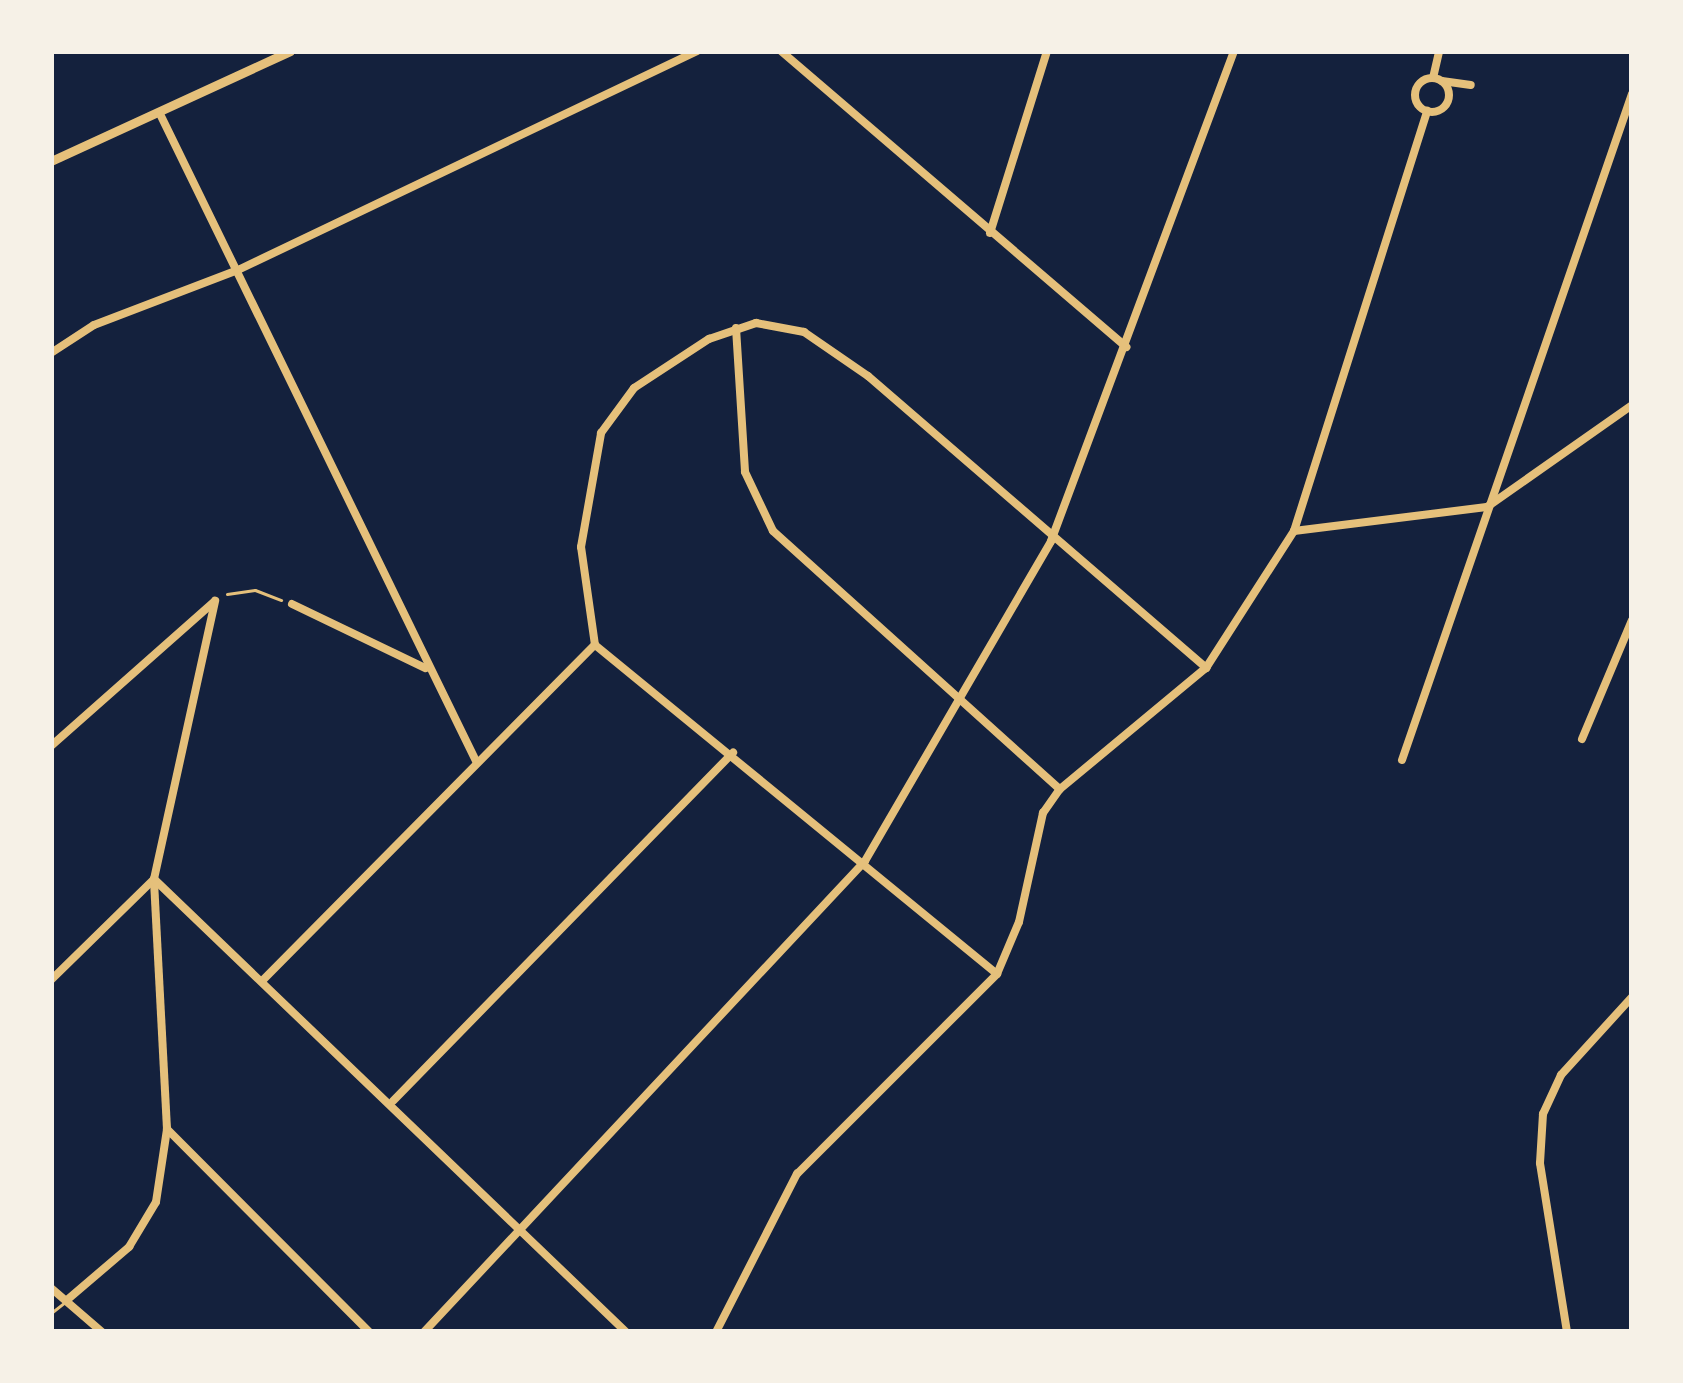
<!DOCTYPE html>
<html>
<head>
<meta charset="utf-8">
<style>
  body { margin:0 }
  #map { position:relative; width:1683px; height:1383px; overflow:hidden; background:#14213d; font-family:"PT Sans",sans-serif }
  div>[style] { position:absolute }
  .path>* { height:3px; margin:-1.5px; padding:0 1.5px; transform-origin:1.5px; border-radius:1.5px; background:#e5c07b }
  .service>* { height:3px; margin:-1.5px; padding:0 1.5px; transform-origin:1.5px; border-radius:1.5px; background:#e5c07b }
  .minor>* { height:8px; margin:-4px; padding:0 4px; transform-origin:4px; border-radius:4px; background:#e5c07b }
  .minor>.ring { margin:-4px; padding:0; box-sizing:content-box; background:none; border:8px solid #e5c07b; border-radius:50% }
  .tertiary>* { height:9px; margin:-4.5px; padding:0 4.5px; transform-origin:4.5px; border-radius:4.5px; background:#e5c07b }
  span { translate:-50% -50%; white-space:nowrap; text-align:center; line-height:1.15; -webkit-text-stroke:9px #f6f1e7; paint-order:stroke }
  .frame { position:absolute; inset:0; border:54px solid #f6f1e7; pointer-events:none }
</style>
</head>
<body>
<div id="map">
  <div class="path">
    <div style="left:227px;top:594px;width:28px;rotate:-8deg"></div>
    <div style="left:255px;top:590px;width:28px;rotate:21deg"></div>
  </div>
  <div class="service">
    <div style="left:51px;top:1313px;width:16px;rotate:-38deg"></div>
  </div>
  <div class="minor">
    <div style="left:781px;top:51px;width:455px;rotate:40.6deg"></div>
    <div class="ring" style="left:1415px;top:78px;width:26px;height:26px"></div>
    <div style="left:1433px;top:78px;width:28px;rotate:-77deg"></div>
    <div style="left:1442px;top:81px;width:29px;rotate:8deg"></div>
    <div style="left:161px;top:116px;width:720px;rotate:63.97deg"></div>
    <div style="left:990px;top:233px;width:191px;rotate:-72.6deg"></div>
    <div style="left:736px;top:328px;width:144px;rotate:86.4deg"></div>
    <div style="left:745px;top:472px;width:65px;rotate:64.6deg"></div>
    <div style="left:773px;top:531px;width:386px;rotate:42deg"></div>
    <div style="left:51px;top:353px;width:51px;rotate:-33.1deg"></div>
    <div style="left:94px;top:325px;width:154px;rotate:-20.9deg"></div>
    <div style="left:238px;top:270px;width:509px;rotate:-25.51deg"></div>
    <div style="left:1294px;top:531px;width:194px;rotate:-7.1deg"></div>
    <div style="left:1487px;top:507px;width:177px;rotate:-35.1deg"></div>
    <div style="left:292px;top:604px;width:148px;rotate:25.7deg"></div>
    <div style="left:1582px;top:739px;width:129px;rotate:-67.2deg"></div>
    <div style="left:51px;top:746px;width:217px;rotate:-41.5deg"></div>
    <div style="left:1402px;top:760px;width:705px;rotate:-70.95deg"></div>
    <div style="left:997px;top:974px;width:519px;rotate:-140.7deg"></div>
    <div style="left:595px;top:645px;width:99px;rotate:-98.1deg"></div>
    <div style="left:581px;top:547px;width:116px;rotate:-80deg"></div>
    <div style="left:601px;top:433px;width:56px;rotate:-53.7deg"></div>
    <div style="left:634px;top:388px;width:90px;rotate:-33.2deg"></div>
    <div style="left:709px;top:339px;width:50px;rotate:-18.8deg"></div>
    <div style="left:756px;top:323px;width:49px;rotate:10.6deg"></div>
    <div style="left:804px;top:332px;width:78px;rotate:34.5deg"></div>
    <div style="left:868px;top:376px;width:447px;rotate:40.8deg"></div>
    <div style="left:51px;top:980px;width:144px;rotate:-44.4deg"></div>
    <div style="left:154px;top:879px;width:654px;rotate:43.82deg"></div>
    <div style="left:263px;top:980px;width:472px;rotate:-45.3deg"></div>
    <div style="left:393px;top:1101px;width:487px;rotate:-45.7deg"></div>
    <div style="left:167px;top:1129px;width:286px;rotate:45.1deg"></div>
    <div style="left:51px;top:1288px;width:67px;rotate:40.8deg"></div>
    <div style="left:67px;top:1300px;width:82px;rotate:-40.5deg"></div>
    <div style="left:129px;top:1247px;width:52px;rotate:-59deg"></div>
    <div style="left:156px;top:1202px;width:74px;rotate:-81.4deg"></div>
    <div style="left:167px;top:1129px;width:250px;rotate:-93deg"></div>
    <div style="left:154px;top:879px;width:285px;rotate:-77.6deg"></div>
    <div style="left:424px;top:1332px;width:645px;rotate:-46.88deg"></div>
    <div style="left:865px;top:861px;width:370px;rotate:-59.8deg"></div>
    <div style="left:1051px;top:541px;width:523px;rotate:-69.52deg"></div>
    <div style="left:716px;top:1332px;width:178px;rotate:-62.9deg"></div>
    <div style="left:797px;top:1174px;width:283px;rotate:-45deg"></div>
    <div style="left:997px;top:974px;width:56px;rotate:-67.1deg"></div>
    <div style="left:1019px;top:922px;width:112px;rotate:-77.6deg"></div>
    <div style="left:1043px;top:813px;width:29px;rotate:-55deg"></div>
    <div style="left:1060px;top:789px;width:190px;rotate:-39.7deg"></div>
    <div style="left:1206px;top:668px;width:163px;rotate:-57.3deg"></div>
    <div style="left:1294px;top:531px;width:441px;rotate:-72.4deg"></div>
    <div style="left:1567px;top:1332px;width:171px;rotate:-99.1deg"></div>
    <div style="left:1540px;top:1163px;width:49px;rotate:-86.5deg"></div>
    <div style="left:1543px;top:1114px;width:43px;rotate:-65.2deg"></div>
    <div style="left:1561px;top:1075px;width:105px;rotate:-47.7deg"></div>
  </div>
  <div class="tertiary">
    <div style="left:51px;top:161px;width:263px;rotate:-24.7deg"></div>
  </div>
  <div class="frame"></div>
</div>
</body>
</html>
